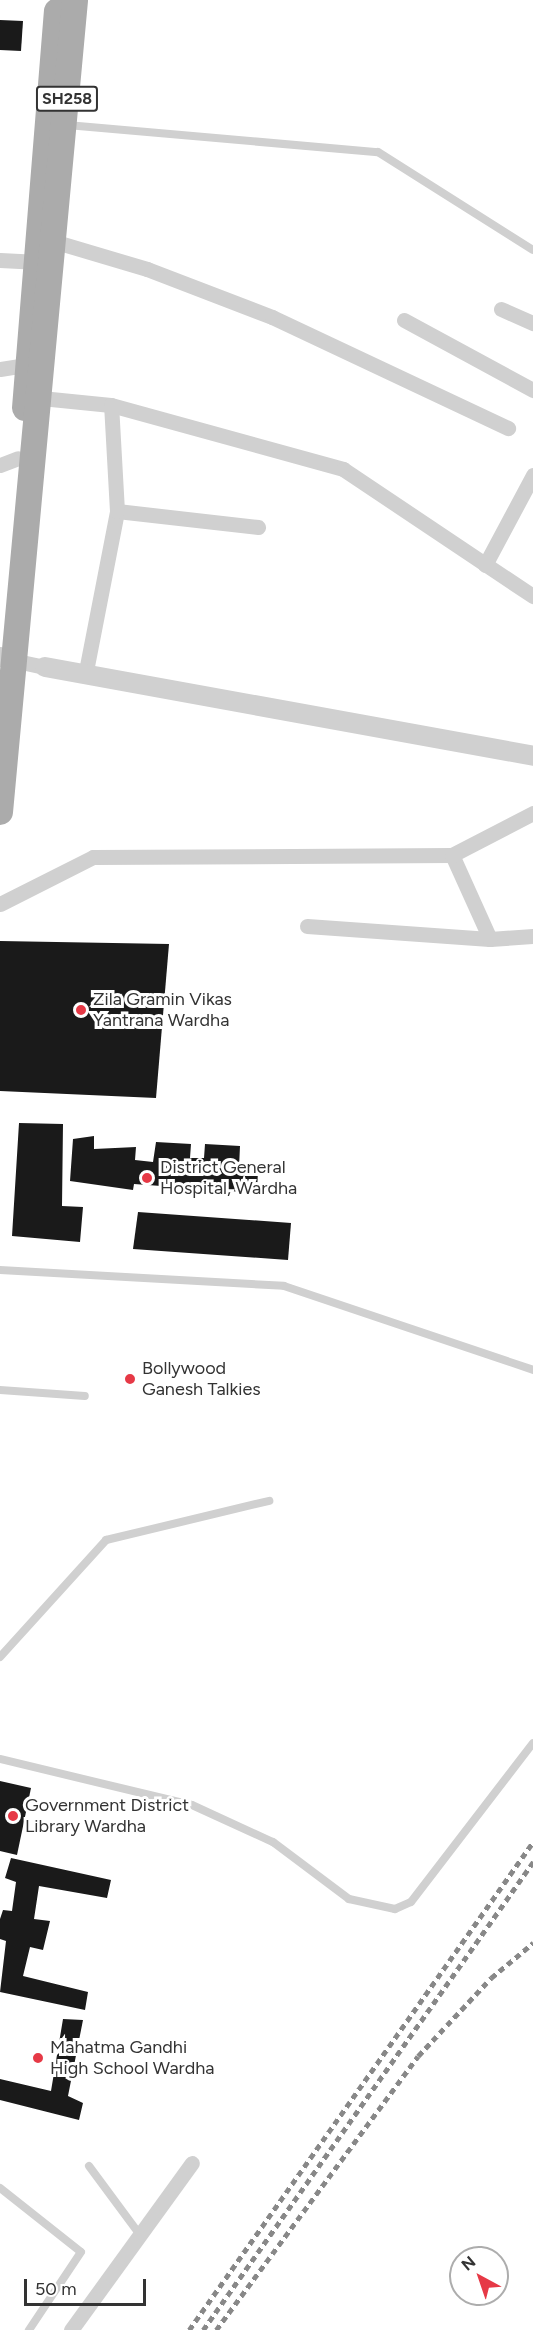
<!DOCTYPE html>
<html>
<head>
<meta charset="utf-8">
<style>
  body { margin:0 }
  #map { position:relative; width:533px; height:2330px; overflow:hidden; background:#fff; font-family:Figtree,sans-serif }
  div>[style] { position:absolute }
  .building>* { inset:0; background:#1a1a1a }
  .service>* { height:8px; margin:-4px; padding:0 4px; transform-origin:4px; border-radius:4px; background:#d0d0d0 }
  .minor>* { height:15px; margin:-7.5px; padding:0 7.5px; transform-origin:7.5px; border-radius:7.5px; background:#d0d0d0 }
  .tertiary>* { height:20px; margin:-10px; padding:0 10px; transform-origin:10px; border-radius:10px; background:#d0d0d0 }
  .primary>* { height:26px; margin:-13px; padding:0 13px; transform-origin:13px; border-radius:13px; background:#ababab }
  .rail>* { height:4.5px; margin-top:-2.25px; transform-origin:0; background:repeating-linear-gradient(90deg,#888 0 6px,transparent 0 10.5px) }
  .dots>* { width:16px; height:16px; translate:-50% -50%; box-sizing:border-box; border:3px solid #fff; border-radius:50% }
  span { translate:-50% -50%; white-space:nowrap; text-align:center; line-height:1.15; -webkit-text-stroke:6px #fff; paint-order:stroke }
  .shield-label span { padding:2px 4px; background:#fff; border:2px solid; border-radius:4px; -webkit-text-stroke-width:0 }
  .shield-label { font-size:16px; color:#333; font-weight:700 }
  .poi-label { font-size:18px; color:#333 }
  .left { translate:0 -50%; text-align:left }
  .north { position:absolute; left:449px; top:2246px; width:60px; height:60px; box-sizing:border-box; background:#fff; border:2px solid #adadad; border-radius:50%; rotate:320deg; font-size:16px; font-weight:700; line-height:24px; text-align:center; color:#333 }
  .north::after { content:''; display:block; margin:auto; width:21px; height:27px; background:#e63946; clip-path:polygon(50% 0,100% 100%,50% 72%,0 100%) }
  .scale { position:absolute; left:24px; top:2279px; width:122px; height:27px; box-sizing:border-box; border:3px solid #333; border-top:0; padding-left:8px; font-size:18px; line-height:21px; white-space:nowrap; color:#333; -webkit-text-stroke:4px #fff; paint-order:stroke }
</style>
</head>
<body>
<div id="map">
  <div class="building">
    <div style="clip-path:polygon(0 20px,23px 21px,21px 51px,0 50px)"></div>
    <div style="clip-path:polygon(0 941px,169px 944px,156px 1098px,0 1091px)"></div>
    <div style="clip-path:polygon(19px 1123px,63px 1124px,62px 1206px,83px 1207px,80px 1242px,12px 1236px)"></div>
    <div style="clip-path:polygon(94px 1136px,94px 1149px,136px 1147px,135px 1160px,153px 1162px,156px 1142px,191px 1144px,190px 1158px,204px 1158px,205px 1144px,240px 1146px,239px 1168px,258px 1170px,257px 1193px,134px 1184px,133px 1190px,70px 1181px,73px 1139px)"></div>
    <div style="clip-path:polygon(138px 1212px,291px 1223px,288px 1260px,133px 1249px)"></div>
    <div style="clip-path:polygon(0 1781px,31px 1788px,17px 1855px,0 1851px)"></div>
    <div style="clip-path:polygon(11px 1858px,111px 1880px,107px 1898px,39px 1886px,34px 1919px,50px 1921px,43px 1950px,30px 1947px,23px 1976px,88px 1992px,85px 2010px,0 1992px,6px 1941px,0 1939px,0 1919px,3px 1910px,12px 1911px,16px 1882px,5px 1878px)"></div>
    <div style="clip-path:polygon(63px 2019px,83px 2020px,68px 2096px,83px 2103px,79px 2120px,0 2100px,0 2079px,51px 2091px)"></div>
  </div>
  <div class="service">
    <div style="left:67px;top:125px;width:312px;rotate:5deg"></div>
    <div style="left:378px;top:152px;width:183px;rotate:32.3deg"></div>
    <div style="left:0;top:1270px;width:284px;rotate:3.2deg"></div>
    <div style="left:284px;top:1286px;width:263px;rotate:18.6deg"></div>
    <div style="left:0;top:1390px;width:85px;rotate:4deg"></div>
    <div style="left:0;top:1657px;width:158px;rotate:-47.8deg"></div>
    <div style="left:106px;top:1540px;width:168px;rotate:-13.5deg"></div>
    <div style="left:0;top:1759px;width:197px;rotate:13.5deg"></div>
    <div style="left:192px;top:1805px;width:89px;rotate:24.6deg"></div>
    <div style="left:273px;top:1842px;width:95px;rotate:36.9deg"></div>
    <div style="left:349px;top:1899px;width:47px;rotate:12.3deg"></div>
    <div style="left:395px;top:1909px;width:17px;rotate:-24deg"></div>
    <div style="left:411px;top:1902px;width:200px;rotate:-52.5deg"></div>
    <div style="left:89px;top:2166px;width:86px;rotate:53.5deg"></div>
    <div style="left:0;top:2188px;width:103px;rotate:38.3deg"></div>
    <div style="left:81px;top:2252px;width:94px;rotate:123.7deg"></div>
  </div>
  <div class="minor">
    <div style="left:56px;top:242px;width:95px;rotate:16.5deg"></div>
    <div style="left:147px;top:269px;width:134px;rotate:21deg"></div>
    <div style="left:272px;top:317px;width:261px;rotate:25.2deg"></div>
    <div style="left:0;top:260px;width:34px;rotate:3deg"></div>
    <div style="left:501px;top:309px;width:35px;rotate:24deg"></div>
    <div style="left:404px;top:320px;width:147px;rotate:28.5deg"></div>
    <div style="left:0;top:369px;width:25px;rotate:-9deg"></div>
    <div style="left:41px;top:398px;width:70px;rotate:5.7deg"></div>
    <div style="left:111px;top:405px;width:241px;rotate:15.4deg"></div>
    <div style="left:343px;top:469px;width:229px;rotate:33.8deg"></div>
    <div style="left:0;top:465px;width:19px;rotate:-21deg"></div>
    <div style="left:117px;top:511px;width:142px;rotate:6.5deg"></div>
    <div style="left:485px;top:565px;width:102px;rotate:-61.9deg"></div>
    <div style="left:7px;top:659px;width:39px;rotate:12deg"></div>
    <div style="left:86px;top:671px;width:163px;rotate:-79deg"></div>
    <div style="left:117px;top:511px;width:106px;rotate:-93.2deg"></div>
    <div style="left:0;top:904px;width:104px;rotate:-26.8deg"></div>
    <div style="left:93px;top:857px;width:359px;rotate:-0.3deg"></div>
    <div style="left:307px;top:926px;width:183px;rotate:4.1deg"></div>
    <div style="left:490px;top:939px;width:43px;rotate:-4deg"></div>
    <div style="left:490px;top:939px;width:92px;rotate:-114.3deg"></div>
    <div style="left:452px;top:855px;width:91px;rotate:-27.4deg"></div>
    <div style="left:71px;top:2330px;width:206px;rotate:-54.1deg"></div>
  </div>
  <div class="tertiary">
    <div style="left:0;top:657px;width:1px"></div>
    <div style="left:45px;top:667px;width:496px;rotate:10.3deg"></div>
  </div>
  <div class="primary">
    <div style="left:25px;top:408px;width:398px;rotate:-85.4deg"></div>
    <div style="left:0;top:812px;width:815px;rotate:-84.72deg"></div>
  </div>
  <div class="rail">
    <div style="left:189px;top:2330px;width:597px;rotate:-54.82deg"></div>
    <div style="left:203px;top:2330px;width:573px;rotate:-54.81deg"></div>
    <div style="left:216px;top:2330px;width:340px;rotate:-53.6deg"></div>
    <div style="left:418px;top:2056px;width:107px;rotate:-46.9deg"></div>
    <div style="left:491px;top:1978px;width:55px;rotate:-39.8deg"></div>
  </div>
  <div class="dots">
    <div style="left:81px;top:1010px;background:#e63946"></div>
    <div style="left:147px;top:1178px;background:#e63946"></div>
    <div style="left:130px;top:1379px;background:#e63946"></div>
    <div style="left:13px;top:1816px;background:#e63946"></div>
    <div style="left:38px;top:2058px;background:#e63946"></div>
  </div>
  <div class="shield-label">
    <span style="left:67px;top:99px">SH258</span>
  </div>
  <div class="poi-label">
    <span class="left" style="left:93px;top:1010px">Zila Gramin Vikas<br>Yantrana Wardha</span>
    <span class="left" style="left:160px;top:1178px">District General<br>Hospital, Wardha</span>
    <span class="left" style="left:142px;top:1379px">Bollywood<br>Ganesh Talkies</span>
    <span class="left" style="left:25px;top:1816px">Government District<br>Library Wardha</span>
    <span class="left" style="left:50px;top:2058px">Mahatma Gandhi<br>High School Wardha</span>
  </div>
  <div class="north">N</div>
  <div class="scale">50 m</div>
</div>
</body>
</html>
